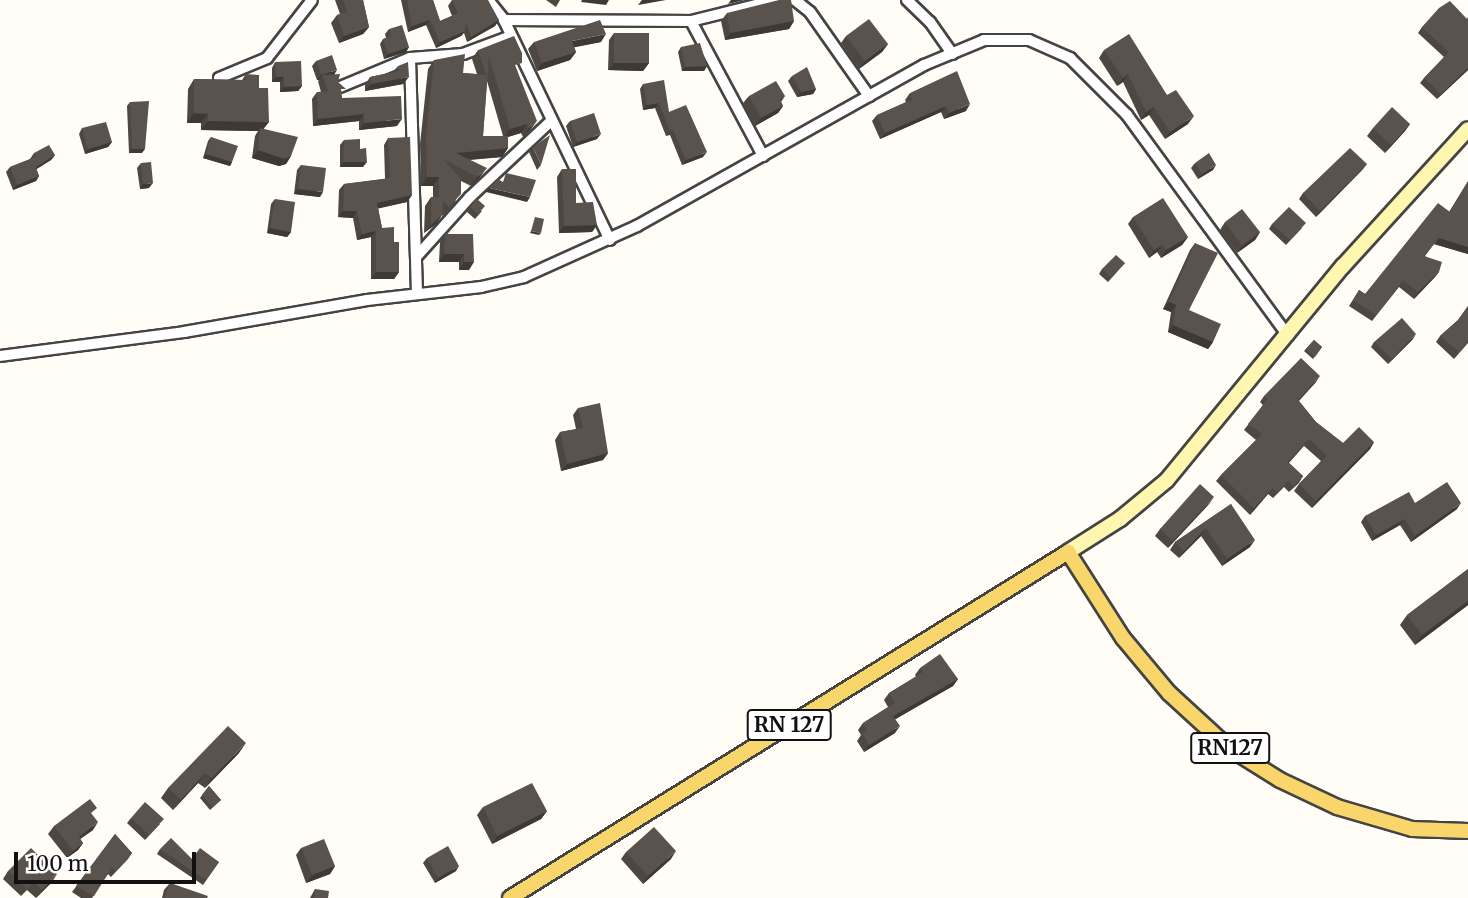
<!DOCTYPE html>
<html>
<head>
<meta charset="utf-8">
<style>
  body { margin:0 }
  #map { position:relative; width:1468px; height:898px; overflow:hidden; background:#fffdf5; font-family:Merriweather,serif }
  div>[style] { position:absolute }
  .roads { filter:drop-shadow(2px 0 #444) drop-shadow(-2px 0 #444) drop-shadow(0 2px #444) drop-shadow(0 -2px #444) }
  .street>* { height:10px; margin:-5px; padding:0 5px; transform-origin:5px; border-radius:5px; background:#fff }
  .secondary>* { height:14px; margin:-7px; padding:0 7px; transform-origin:7px; border-radius:7px; background:#fff6b0 }
  .primary>* { height:14px; margin:-7px; padding:0 7px; transform-origin:7px; border-radius:7px; background:#f9d66b }
  .wall>* { inset:0; background:#4d4742 }
  .shaded-wall>* { inset:0; background:#3f3936 }
  .building>* { inset:0; background:#5a524d }
  span { translate:-50% -50%; white-space:nowrap; text-align:center; line-height:1.15; -webkit-text-stroke:7px #fff; paint-order:stroke }
  .shield-label span { padding:2px 5px; background:#fff; border:2px solid; border-radius:5px; -webkit-text-stroke-width:0 }
  .shield-label { font-size:21px; color:#111; font-weight:700 }
  .scale { position:absolute; left:14px; top:852px; width:182px; height:32px; box-sizing:border-box; border:4px solid #111; border-top:0; padding-left:9px; font-size:21px; line-height:24px; white-space:nowrap; color:#111; -webkit-text-stroke:5px #fff; paint-order:stroke }
</style>
</head>
<body>
<div id="map">
  <div class="roads">
    <div class="street">
      <div style="left:488px;top:0;width:26px;rotate:51deg"></div>
      <div style="left:504px;top:20px;width:244px;rotate:64.3deg"></div>
      <div style="left:795px;top:0;width:19px;rotate:39deg"></div>
      <div style="left:810px;top:12px;width:103px;rotate:54.9deg"></div>
      <div style="left:907px;top:0;width:32px;rotate:44deg"></div>
      <div style="left:930px;top:22px;width:39px;rotate:55deg"></div>
      <div style="left:504px;top:20px;width:187px;rotate:0.3deg"></div>
      <div style="left:691px;top:21px;width:153px;rotate:61.9deg"></div>
      <div style="left:691px;top:21px;width:88px;rotate:-13.9deg"></div>
      <div style="left:410px;top:58px;width:235px;rotate:88.3deg"></div>
      <div style="left:219px;top:78px;width:52px;rotate:-22.6deg"></div>
      <div style="left:267px;top:58px;width:73px;rotate:-52.2deg"></div>
      <div style="left:340px;top:87px;width:76px;rotate:-22.5deg"></div>
      <div style="left:410px;top:58px;width:53px;rotate:-4.3deg"></div>
      <div style="left:463px;top:54px;width:51px;rotate:-20.6deg"></div>
      <div style="left:418px;top:255px;width:78px;rotate:-48.1deg"></div>
      <div style="left:470px;top:197px;width:110px;rotate:-43.2deg"></div>
      <div style="left:0;top:356px;width:186px;rotate:-7.4deg"></div>
      <div style="left:184px;top:332px;width:186px;rotate:-9.9deg"></div>
      <div style="left:367px;top:300px;width:115px;rotate:-6.5deg"></div>
      <div style="left:481px;top:287px;width:44px;rotate:-13.1deg"></div>
      <div style="left:524px;top:277px;width:124px;rotate:-24.3deg"></div>
      <div style="left:637px;top:226px;width:329px;rotate:-29.3deg"></div>
      <div style="left:924px;top:65px;width:65px;rotate:-22.6deg"></div>
      <div style="left:984px;top:40px;width:45px"></div>
      <div style="left:1029px;top:40px;width:45px;rotate:23.7deg"></div>
      <div style="left:1070px;top:58px;width:81px;rotate:45deg"></div>
      <div style="left:1127px;top:115px;width:273px;rotate:53.9deg"></div>
    </div>
    <div class="secondary">
      <div style="left:1068px;top:552px;width:62px;rotate:-32.4deg"></div>
      <div style="left:1120px;top:519px;width:61px;rotate:-39.7deg"></div>
      <div style="left:1167px;top:480px;width:277px;rotate:-50.6deg"></div>
      <div style="left:1343px;top:266px;width:185px;rotate:-47.6deg"></div>
    </div>
    <div class="primary">
      <div style="left:510px;top:898px;width:657px;rotate:-31.8deg"></div>
      <div style="left:1068px;top:552px;width:102px;rotate:57.4deg"></div>
      <div style="left:1123px;top:638px;width:72px;rotate:50.1deg"></div>
      <div style="left:1169px;top:693px;width:81px;rotate:42.5deg"></div>
      <div style="left:1229px;top:748px;width:60px;rotate:32.1deg"></div>
      <div style="left:1280px;top:780px;width:63px;rotate:25.3deg"></div>
      <div style="left:1337px;top:807px;width:78px;rotate:16.3deg"></div>
      <div style="left:1412px;top:829px;width:56px;rotate:2deg"></div>
    </div>
  </div>
  <div class="wall">
    <div style="clip-path:polygon(335px 0,363px 0,369px 27px,363px 34px,339px 43px,331px 23px,337px 15px,340px 14px)"></div>
    <div style="clip-path:polygon(401px 0,433px 0,440px 21px,452px 16px,448px 6px,452px 0,499px 20px,495px 26px,467px 42px,464px 33px,461px 36px,436px 48px,426px 25px,408px 32px)"></div>
    <div style="clip-path:polygon(546px 0,560px 0,556px 7px)"></div>
    <div style="clip-path:polygon(727px 13px,794px 21px,789px 29px,725px 40px,721px 21px)"></div>
    <div style="clip-path:polygon(1468px 17px,1468px 70px,1437px 99px,1420px 83px,1424px 78px,1444px 57px,1418px 33px,1422px 27px,1467px 19px)"></div>
    <div style="clip-path:polygon(389px 29px,409px 47px,406px 52px,384px 59px,380px 44px,383px 39px,386px 38px,385px 34px)"></div>
    <div style="clip-path:polygon(614px 33px,649px 63px,643px 71px,608px 70px,609px 40px)"></div>
    <div style="clip-path:polygon(846px 36px,888px 44px,882px 52px,859px 69px,841px 43px)"></div>
    <div style="clip-path:polygon(534px 42px,601px 42px,574px 47px,576px 52px,570px 60px,537px 71px,528px 49px)"></div>
    <div style="clip-path:polygon(681px 47px,707px 66px,704px 71px,682px 71px,678px 52px)"></div>
    <div style="clip-path:polygon(evenodd,478px 50px,517px 70px,531px 129px,523px 137px,521px 133px,508px 137px,508px 148px,502px 157px,470px 160px,480px 177px,471px 186px,461px 181px,455px 203px,443px 216px,442px 215px,436px 224px,424px 233px,425px 206px,431px 197px,433px 197px,433px 186px,421px 186px,420px 144px,428px 69px,434px 60px,463px 73px,477px 74px,472px 59px,478px 50px,487px 81px,503px 136px,483px 136px,487px 81px)"></div>
    <div style="clip-path:polygon(1104px 50px,1167px 95px,1188px 124px,1165px 139px,1149px 115px,1141px 120px,1123px 82px,1117px 86px,1099px 58px)"></div>
    <div style="clip-path:polygon(316px 61px,334px 74px,338px 82px,342px 98px,397px 126px,359px 130px,359px 121px,313px 126px,312px 99px,317px 92px,321px 92px,318px 81px,319px 80px,317px 80px,312px 66px)"></div>
    <div style="clip-path:polygon(275px 62px,302px 86px,298px 91px,280px 92px,280px 82px,272px 82px,272px 68px)"></div>
    <div style="clip-path:polygon(398px 66px,403px 84px,365px 91px,365px 85px,370px 77px,393px 72px)"></div>
    <div style="clip-path:polygon(246px 74px,259px 88px,264px 129px,291px 156px,286px 164px,279px 166px,252px 158px,255px 136px,258px 131px,201px 130px,201px 123px,187px 123px,188px 89px,194px 79px,242px 80px)"></div>
    <div style="clip-path:polygon(792px 76px,816px 89px,813px 94px,797px 97px,788px 81px)"></div>
    <div style="clip-path:polygon(643px 84px,669px 112px,703px 157px,682px 165px,670px 135px,666px 136px,655px 108px,643px 110px,640px 89px)"></div>
    <div style="clip-path:polygon(910px 93px,966px 111px,944px 119px,941px 112px,880px 139px,872px 121px,877px 115px,906px 102px,905px 100px)"></div>
    <div style="clip-path:polygon(749px 96px,785px 96px,781px 102px,783px 106px,778px 113px,755px 126px,743px 103px)"></div>
    <div style="clip-path:polygon(130px 102px,142px 153px,129px 153px,127px 106px)"></div>
    <div style="clip-path:polygon(570px 121px,597px 139px,573px 147px,566px 126px)"></div>
    <div style="clip-path:polygon(1410px 124px,1405px 131px,1385px 153px,1367px 136px,1373px 128px)"></div>
    <div style="clip-path:polygon(82px 128px,112px 142px,108px 147px,85px 154px,79px 134px)"></div>
    <div style="clip-path:polygon(211px 137px,232px 162px,230px 166px,203px 158px,208px 141px)"></div>
    <div style="clip-path:polygon(388px 138px,412px 195px,407px 202px,378px 208px,382px 228px,394px 242px,399px 272px,394px 279px,371px 279px,371px 237px,357px 240px,353px 218px,338px 217px,339px 190px,344px 184px,385px 179px,384px 145px)"></div>
    <div style="clip-path:polygon(344px 140px,360px 149px,363px 167px,340px 167px,340px 145px)"></div>
    <div style="clip-path:polygon(533px 147px,541px 165px,537px 170px,529px 152px)"></div>
    <div style="clip-path:polygon(34px 153px,55px 155px,51px 160px,36px 169px,39px 176px,36px 181px,13px 190px,6px 172px,10px 167px,30px 159px)"></div>
    <div style="clip-path:polygon(141px 163px,149px 188px,140px 189px,137px 168px)"></div>
    <div style="clip-path:polygon(1195px 163px,1213px 170px,1198px 179px,1191px 168px)"></div>
    <div style="clip-path:polygon(1367px 164px,1362px 170px,1316px 217px,1299px 199px,1303px 193px)"></div>
    <div style="clip-path:polygon(301px 165px,320px 197px,294px 194px,297px 170px)"></div>
    <div style="clip-path:polygon(562px 169px,576px 203px,597px 225px,592px 232px,559px 233px,557px 177px)"></div>
    <div style="clip-path:polygon(1468px 181px,1468px 254px,1434px 244px,1425px 256px,1439px 272px,1434px 278px,1414px 299px,1399px 287px,1372px 321px,1349px 306px,1359px 290px,1365px 294px,1449px 212px)"></div>
    <div style="clip-path:polygon(275px 199px,291px 232px,287px 237px,267px 233px,271px 204px)"></div>
    <div style="clip-path:polygon(470px 207px,482px 211px,475px 219px,467px 212px)"></div>
    <div style="clip-path:polygon(1133px 217px,1188px 237px,1182px 245px,1161px 258px,1157px 252px,1149px 258px,1128px 224px)"></div>
    <div style="clip-path:polygon(1225px 222px,1260px 232px,1255px 240px,1237px 253px,1220px 230px)"></div>
    <div style="clip-path:polygon(1272px 224px,1302px 228px,1286px 245px,1269px 229px)"></div>
    <div style="clip-path:polygon(445px 234px,473px 234px,469px 270px,459px 270px,459px 262px,439px 262px,440px 242px)"></div>
    <div style="clip-path:polygon(1195px 243px,1189px 310px,1213px 342px,1208px 349px,1168px 332px,1171px 312px,1163px 309px,1190px 250px)"></div>
    <div style="clip-path:polygon(1125px 263px,1108px 282px,1099px 274px,1102px 269px)"></div>
    <div style="clip-path:polygon(1468px 306px,1468px 343px,1454px 359px,1436px 342px,1440px 336px,1458px 320px)"></div>
    <div style="clip-path:polygon(1413px 339px,1388px 364px,1371px 347px,1374px 342px)"></div>
    <div style="clip-path:polygon(1314px 340px,1322px 347px,1313px 359px,1304px 351px)"></div>
    <div style="clip-path:polygon(1316px 382px,1299px 401px,1316px 422px,1343px 443px,1374px 442px,1370px 449px,1312px 508px,1294px 491px,1299px 484px,1321px 461px,1304px 446px,1289px 463px,1303px 476px,1299px 483px,1289px 492px,1284px 487px,1273px 498px,1268px 494px,1250px 515px,1216px 481px,1221px 475px,1256px 440px,1244px 430px,1263px 405px,1260px 402px,1264px 396px)"></div>
    <div style="clip-path:polygon(578px 408px,608px 453px,603px 460px,561px 471px,555px 440px,560px 432px,576px 429px,573px 415px)"></div>
    <div style="clip-path:polygon(1415px 503px,1457px 509px,1411px 542px,1400px 525px,1372px 541px,1361px 522px,1365px 516px)"></div>
    <div style="clip-path:polygon(1209px 504px,1168px 548px,1155px 536px,1160px 529px)"></div>
    <div style="clip-path:polygon(1231px 504px,1250px 547px,1222px 566px,1201px 536px,1179px 558px,1170px 550px,1175px 542px)"></div>
    <div style="clip-path:polygon(1468px 569px,1468px 605px,1415px 645px,1400px 625px,1407px 615px)"></div>
    <div style="clip-path:polygon(920px 668px,958px 679px,953px 686px,895px 719px,895px 733px,864px 752px,857px 741px,861px 735px,858px 730px,863px 723px,888px 707px,884px 700px,889px 693px,916px 677px,915px 675px)"></div>
    <div style="clip-path:polygon(239px 753px,205px 788px,198px 783px,173px 810px,161px 798px,168px 788px)"></div>
    <div style="clip-path:polygon(209px 786px,221px 800px,210px 810px,200px 798px)"></div>
    <div style="clip-path:polygon(483px 807px,547px 811px,541px 819px,492px 844px,477px 815px)"></div>
    <div style="clip-path:polygon(92px 815px,93px 830px,80px 839px,83px 843px,78px 850px,67px 858px,48px 834px,54px 826px)"></div>
    <div style="clip-path:polygon(131px 818px,160px 824px,145px 840px,127px 823px)"></div>
    <div style="clip-path:polygon(115px 834px,132px 853px,128px 859px,111px 877px,108px 874px,92px 898px,81px 898px,72px 892px)"></div>
    <div style="clip-path:polygon(301px 848px,335px 866px,330px 874px,306px 883px,296px 855px)"></div>
    <div style="clip-path:polygon(160px 849px,192px 859px,219px 862px,203px 885px,157px 854px)"></div>
    <div style="clip-path:polygon(626px 852px,671px 859px,643px 884px,621px 859px)"></div>
    <div style="clip-path:polygon(427px 858px,456px 871px,435px 883px,423px 863px)"></div>
    <div style="clip-path:polygon(8px 871px,52px 882px,36px 898px,27px 890px,21px 896px,3px 879px)"></div>
    <div style="clip-path:polygon(170px 883px,207px 898px,162px 898px,164px 890px)"></div>
    <div style="clip-path:polygon(315px 889px,328px 898px,310px 898px)"></div>
  </div>
  <div class="shaded-wall">
    <div style="clip-path:polygon(582px 0,609px 0,606px 5px,581px 2px)"></div>
    <div style="clip-path:polygon(642px 0,666px 0,638px 5px)"></div>
    <div style="clip-path:polygon(731px 0,745px 0,728px 4px)"></div>
    <div style="clip-path:polygon(430px 20px,426px 25px,408px 32px,412px 26px)"></div>
    <div style="clip-path:polygon(499px 20px,495px 26px,467px 42px,471px 37px)"></div>
    <div style="clip-path:polygon(794px 21px,789px 29px,725px 40px,730px 33px)"></div>
    <div style="clip-path:polygon(369px 27px,363px 34px,339px 43px,344px 36px)"></div>
    <div style="clip-path:polygon(465px 31px,461px 36px,436px 48px,440px 42px)"></div>
    <div style="clip-path:polygon(606px 34px,601px 42px,566px 49px,572px 41px)"></div>
    <div style="clip-path:polygon(888px 44px,882px 52px,859px 69px,865px 61px)"></div>
    <div style="clip-path:polygon(409px 47px,406px 52px,384px 59px,388px 54px)"></div>
    <div style="clip-path:polygon(576px 52px,570px 60px,537px 71px,542px 63px)"></div>
    <div style="clip-path:polygon(614px 63px,649px 63px,643px 71px,608px 70px)"></div>
    <div style="clip-path:polygon(707px 66px,704px 71px,682px 71px,685px 67px)"></div>
    <div style="clip-path:polygon(1468px 68px,1468px 70px,1437px 99px,1441px 94px)"></div>
    <div style="clip-path:polygon(337px 70px,334px 75px,322px 75px,319px 80px,317px 80px,321px 75px)"></div>
    <div style="clip-path:polygon(1128px 74px,1123px 82px,1117px 86px,1123px 78px)"></div>
    <div style="clip-path:polygon(276px 77px,284px 77px,280px 82px,272px 82px)"></div>
    <div style="clip-path:polygon(409px 77px,403px 84px,365px 91px,371px 84px)"></div>
    <div style="clip-path:polygon(302px 86px,298px 91px,280px 92px,284px 87px)"></div>
    <div style="clip-path:polygon(816px 89px,813px 94px,797px 97px,801px 92px)"></div>
    <div style="clip-path:polygon(659px 103px,655px 108px,643px 110px,647px 105px)"></div>
    <div style="clip-path:polygon(970px 104px,966px 111px,944px 119px,949px 113px)"></div>
    <div style="clip-path:polygon(783px 106px,778px 113px,755px 126px,761px 118px)"></div>
    <div style="clip-path:polygon(946px 106px,941px 112px,880px 139px,885px 133px)"></div>
    <div style="clip-path:polygon(1154px 107px,1149px 115px,1141px 120px,1146px 112px)"></div>
    <div style="clip-path:polygon(194px 113px,208px 114px,201px 123px,187px 123px)"></div>
    <div style="clip-path:polygon(364px 114px,359px 121px,313px 126px,318px 119px)"></div>
    <div style="clip-path:polygon(1194px 116px,1188px 124px,1165px 139px,1170px 132px)"></div>
    <div style="clip-path:polygon(402px 119px,397px 126px,359px 130px,364px 123px)"></div>
    <div style="clip-path:polygon(208px 121px,269px 122px,262px 131px,260px 128px,258px 131px,201px 130px)"></div>
    <div style="clip-path:polygon(537px 121px,531px 129px,523px 137px,529px 128px)"></div>
    <div style="clip-path:polygon(527px 124px,521px 133px,504px 138px,510px 129px)"></div>
    <div style="clip-path:polygon(1410px 124px,1405px 131px,1385px 153px,1391px 145px)"></div>
    <div style="clip-path:polygon(601px 134px,597px 139px,573px 147px,577px 142px)"></div>
    <div style="clip-path:polygon(112px 142px,108px 147px,85px 154px,88px 149px)"></div>
    <div style="clip-path:polygon(508px 148px,502px 157px,450px 161px,456px 153px)"></div>
    <div style="clip-path:polygon(132px 149px,145px 149px,142px 153px,129px 153px)"></div>
    <div style="clip-path:polygon(258px 150px,291px 156px,286px 164px,279px 166px,252px 158px)"></div>
    <div style="clip-path:polygon(707px 152px,703px 157px,682px 165px,686px 160px)"></div>
    <div style="clip-path:polygon(206px 154px,232px 162px,230px 166px,203px 158px)"></div>
    <div style="clip-path:polygon(55px 155px,51px 160px,32px 172px,36px 167px)"></div>
    <div style="clip-path:polygon(343px 162px,367px 162px,363px 167px,340px 167px)"></div>
    <div style="clip-path:polygon(1367px 164px,1362px 170px,1316px 217px,1320px 211px)"></div>
    <div style="clip-path:polygon(1216px 165px,1213px 170px,1198px 179px,1202px 174px)"></div>
    <div style="clip-path:polygon(487px 168px,480px 177px,471px 186px,477px 177px)"></div>
    <div style="clip-path:polygon(39px 176px,36px 181px,13px 190px,17px 185px)"></div>
    <div style="clip-path:polygon(427px 177px,439px 177px,433px 186px,421px 186px)"></div>
    <div style="clip-path:polygon(153px 183px,149px 188px,140px 189px,143px 184px)"></div>
    <div style="clip-path:polygon(489px 188px,530px 197px,527px 202px,486px 192px)"></div>
    <div style="clip-path:polygon(298px 189px,323px 192px,320px 197px,294px 194px)"></div>
    <div style="clip-path:polygon(412px 195px,407px 202px,372px 210px,377px 203px)"></div>
    <div style="clip-path:polygon(343px 211px,357px 211px,353px 218px,338px 217px)"></div>
    <div style="clip-path:polygon(442px 215px,436px 224px,424px 233px,431px 225px)"></div>
    <div style="clip-path:polygon(597px 225px,592px 232px,559px 233px,564px 226px)"></div>
    <div style="clip-path:polygon(270px 228px,291px 232px,287px 237px,267px 233px)"></div>
    <div style="clip-path:polygon(376px 231px,371px 237px,357px 240px,362px 234px)"></div>
    <div style="clip-path:polygon(531px 231px,541px 233px,539px 235px,530px 233px)"></div>
    <div style="clip-path:polygon(1260px 232px,1255px 240px,1237px 253px,1242px 246px)"></div>
    <div style="clip-path:polygon(1188px 237px,1182px 245px,1161px 258px,1166px 250px)"></div>
    <div style="clip-path:polygon(1439px 238px,1468px 247px,1468px 254px,1434px 244px)"></div>
    <div style="clip-path:polygon(1163px 245px,1157px 252px,1149px 258px,1154px 250px)"></div>
    <div style="clip-path:polygon(444px 254px,464px 254px,459px 262px,439px 262px)"></div>
    <div style="clip-path:polygon(464px 262px,474px 262px,469px 270px,459px 270px)"></div>
    <div style="clip-path:polygon(376px 272px,399px 272px,394px 279px,371px 279px)"></div>
    <div style="clip-path:polygon(1439px 272px,1434px 278px,1414px 299px,1418px 292px)"></div>
    <div style="clip-path:polygon(1169px 302px,1176px 305px,1171px 312px,1163px 309px)"></div>
    <div style="clip-path:polygon(1173px 325px,1213px 342px,1208px 349px,1168px 332px)"></div>
    <div style="clip-path:polygon(1416px 334px,1413px 339px,1388px 364px,1392px 359px)"></div>
    <div style="clip-path:polygon(1320px 376px,1316px 382px,1293px 406px,1298px 400px)"></div>
    <div style="clip-path:polygon(1374px 442px,1370px 449px,1312px 508px,1316px 501px)"></div>
    <div style="clip-path:polygon(608px 453px,603px 460px,561px 471px,567px 464px)"></div>
    <div style="clip-path:polygon(1273px 488px,1268px 494px,1250px 515px,1254px 508px)"></div>
    <div style="clip-path:polygon(1214px 497px,1209px 504px,1168px 548px,1173px 541px)"></div>
    <div style="clip-path:polygon(1461px 503px,1457px 509px,1411px 542px,1415px 536px)"></div>
    <div style="clip-path:polygon(1405px 519px,1400px 525px,1372px 541px,1376px 535px)"></div>
    <div style="clip-path:polygon(1206px 528px,1201px 536px,1179px 558px,1184px 551px)"></div>
    <div style="clip-path:polygon(1255px 540px,1250px 547px,1222px 566px,1227px 559px)"></div>
    <div style="clip-path:polygon(1468px 601px,1468px 605px,1415px 645px,1422px 635px)"></div>
    <div style="clip-path:polygon(958px 679px,953px 686px,889px 723px,893px 716px)"></div>
    <div style="clip-path:polygon(900px 726px,895px 733px,864px 752px,869px 745px)"></div>
    <div style="clip-path:polygon(246px 743px,239px 753px,205px 788px,212px 778px)"></div>
    <div style="clip-path:polygon(205px 773px,198px 783px,173px 810px,181px 800px)"></div>
    <div style="clip-path:polygon(547px 811px,541px 819px,492px 844px,497px 836px)"></div>
    <div style="clip-path:polygon(98px 822px,93px 830px,73px 844px,79px 837px)"></div>
    <div style="clip-path:polygon(83px 843px,78px 850px,67px 858px,73px 851px)"></div>
    <div style="clip-path:polygon(676px 851px,671px 859px,643px 884px,648px 876px)"></div>
    <div style="clip-path:polygon(335px 866px,330px 874px,306px 883px,312px 875px)"></div>
    <div style="clip-path:polygon(459px 866px,456px 871px,435px 883px,438px 878px)"></div>
    <div style="clip-path:polygon(57px 874px,52px 882px,36px 898px,42px 890px)"></div>
  </div>
  <div class="building">
    <div style="clip-path:polygon(343px 0,363px 0,369px 27px,344px 36px,337px 15px,347px 12px)"></div>
    <div style="clip-path:polygon(407px 0,433px 0,440px 21px,458px 13px,452px 0,488px 0,499px 20px,471px 37px,466px 22px,465px 31px,440px 42px,430px 20px,412px 26px)"></div>
    <div style="clip-path:polygon(779px 0,791px 0,794px 21px,730px 33px,727px 13px)"></div>
    <div style="clip-path:polygon(1450px 1px,1467px 19px,1468px 17px,1468px 68px,1441px 94px,1424px 78px,1449px 52px,1422px 27px,1439px 8px)"></div>
    <div style="clip-path:polygon(869px 19px,888px 44px,865px 61px,846px 36px)"></div>
    <div style="clip-path:polygon(600px 20px,606px 34px,572px 41px,576px 52px,542px 63px,534px 42px)"></div>
    <div style="clip-path:polygon(402px 25px,409px 47px,388px 54px,383px 39px,391px 36px,389px 29px)"></div>
    <div style="clip-path:polygon(614px 33px,649px 33px,649px 63px,614px 63px)"></div>
    <div style="clip-path:polygon(1129px 34px,1167px 95px,1176px 90px,1194px 116px,1170px 132px,1154px 107px,1146px 112px,1128px 74px,1123px 78px,1104px 50px)"></div>
    <div style="clip-path:polygon(514px 36px,522px 53px,522px 63px,515px 65px,537px 121px,529px 128px,527px 124px,510px 129px,489px 57px,483px 136px,508px 136px,508px 148px,456px 153px,487px 168px,477px 177px,443px 159px,461px 179px,461px 194px,449px 207px,443px 201px,442px 215px,431px 225px,431px 197px,439px 197px,439px 177px,427px 177px,426px 135px,434px 60px,465px 54px,463px 73px,486px 75px,478px 50px)"></div>
    <div style="clip-path:polygon(700px 43px,707px 66px,685px 67px,681px 47px)"></div>
    <div style="clip-path:polygon(332px 55px,337px 70px,321px 75px,316px 61px)"></div>
    <div style="clip-path:polygon(301px 61px,302px 86px,284px 87px,284px 77px,276px 77px,275px 62px)"></div>
    <div style="clip-path:polygon(408px 62px,409px 77px,371px 84px,370px 77px,399px 71px,398px 66px)"></div>
    <div style="clip-path:polygon(807px 67px,816px 89px,801px 92px,792px 76px)"></div>
    <div style="clip-path:polygon(957px 71px,970px 104px,949px 113px,946px 106px,885px 133px,877px 115px,912px 100px,910px 93px)"></div>
    <div style="clip-path:polygon(246px 74px,259px 75px,259px 88px,268px 88px,269px 122px,208px 121px,208px 114px,194px 113px,194px 79px,246px 80px)"></div>
    <div style="clip-path:polygon(340px 74px,338px 82px,346px 89px,341px 89px,342px 98px,401px 96px,402px 119px,364px 123px,364px 114px,318px 119px,317px 92px,328px 91px,322px 75px)"></div>
    <div style="clip-path:polygon(664px 80px,669px 112px,686px 105px,707px 152px,686px 160px,673px 130px,670px 131px,659px 103px,647px 105px,643px 84px)"></div>
    <div style="clip-path:polygon(776px 81px,785px 96px,780px 99px,783px 106px,761px 118px,749px 96px)"></div>
    <div style="clip-path:polygon(149px 101px,145px 149px,132px 149px,130px 102px)"></div>
    <div style="clip-path:polygon(1392px 107px,1410px 124px,1391px 145px,1373px 128px)"></div>
    <div style="clip-path:polygon(594px 113px,601px 134px,577px 142px,570px 121px)"></div>
    <div style="clip-path:polygon(106px 122px,112px 142px,88px 149px,82px 128px)"></div>
    <div style="clip-path:polygon(260px 128px,298px 137px,291px 156px,284px 159px,258px 150px)"></div>
    <div style="clip-path:polygon(550px 135px,541px 165px,533px 147px)"></div>
    <div style="clip-path:polygon(211px 137px,238px 146px,232px 162px,206px 154px)"></div>
    <div style="clip-path:polygon(410px 137px,412px 195px,377px 203px,382px 228px,394px 227px,394px 242px,399px 242px,399px 272px,376px 272px,376px 231px,362px 234px,357px 211px,343px 211px,344px 184px,390px 178px,388px 138px)"></div>
    <div style="clip-path:polygon(360px 139px,360px 149px,366px 148px,367px 162px,343px 162px,344px 140px)"></div>
    <div style="clip-path:polygon(49px 145px,55px 155px,36px 167px,39px 176px,17px 185px,10px 167px,36px 157px,34px 153px)"></div>
    <div style="clip-path:polygon(1350px 148px,1367px 164px,1320px 211px,1303px 193px)"></div>
    <div style="clip-path:polygon(1209px 153px,1216px 165px,1202px 174px,1195px 163px)"></div>
    <div style="clip-path:polygon(151px 162px,153px 183px,143px 184px,141px 163px)"></div>
    <div style="clip-path:polygon(301px 165px,326px 168px,323px 192px,298px 189px)"></div>
    <div style="clip-path:polygon(562px 169px,576px 169px,576px 203px,593px 202px,597px 225px,564px 226px)"></div>
    <div style="clip-path:polygon(506px 173px,536px 180px,530px 197px,489px 188px,498px 179px,503px 182px)"></div>
    <div style="clip-path:polygon(1468px 182px,1468px 247px,1439px 238px,1424px 256px,1442px 262px,1439px 272px,1418px 292px,1403px 280px,1376px 315px,1353px 300px,1359px 290px,1365px 294px,1438px 203px,1450px 212px)"></div>
    <div style="clip-path:polygon(1163px 198px,1188px 237px,1166px 250px,1163px 245px,1154px 250px,1133px 217px)"></div>
    <div style="clip-path:polygon(275px 199px,295px 202px,291px 232px,270px 228px)"></div>
    <div style="clip-path:polygon(477px 199px,485px 206px,478px 214px,470px 207px)"></div>
    <div style="clip-path:polygon(1289px 207px,1306px 223px,1290px 240px,1272px 224px)"></div>
    <div style="clip-path:polygon(1242px 209px,1260px 232px,1242px 246px,1225px 222px)"></div>
    <div style="clip-path:polygon(535px 217px,544px 219px,541px 233px,531px 231px)"></div>
    <div style="clip-path:polygon(445px 234px,473px 234px,474px 262px,464px 262px,464px 254px,444px 254px)"></div>
    <div style="clip-path:polygon(1195px 243px,1218px 253px,1189px 310px,1221px 324px,1213px 342px,1173px 325px,1176px 305px,1169px 302px)"></div>
    <div style="clip-path:polygon(1116px 255px,1125px 263px,1111px 277px,1102px 269px)"></div>
    <div style="clip-path:polygon(1468px 306px,1468px 341px,1459px 352px,1440px 336px,1458px 320px)"></div>
    <div style="clip-path:polygon(1402px 318px,1416px 334px,1392px 359px,1374px 342px)"></div>
    <div style="clip-path:polygon(1314px 340px,1322px 347px,1315px 357px,1306px 349px)"></div>
    <div style="clip-path:polygon(1301px 358px,1320px 376px,1298px 400px,1316px 422px,1343px 443px,1359px 427px,1374px 442px,1316px 501px,1299px 484px,1327px 456px,1309px 439px,1288px 462px,1303px 476px,1294px 486px,1288px 481px,1277px 492px,1273px 488px,1254px 508px,1221px 475px,1262px 434px,1248px 424px,1268px 399px,1264px 396px)"></div>
    <div style="clip-path:polygon(600px 403px,608px 453px,567px 464px,560px 432px,583px 428px,578px 408px)"></div>
    <div style="clip-path:polygon(1447px 482px,1461px 503px,1415px 536px,1405px 519px,1376px 535px,1365px 516px,1409px 492px,1415px 503px)"></div>
    <div style="clip-path:polygon(1200px 484px,1214px 497px,1173px 541px,1160px 529px)"></div>
    <div style="clip-path:polygon(1231px 504px,1255px 540px,1227px 559px,1206px 528px,1184px 551px,1175px 542px)"></div>
    <div style="clip-path:polygon(1468px 569px,1468px 601px,1422px 635px,1407px 615px)"></div>
    <div style="clip-path:polygon(940px 654px,958px 679px,893px 716px,900px 726px,869px 745px,862px 734px,867px 730px,863px 723px,895px 703px,889px 693px,923px 672px,920px 668px)"></div>
    <div style="clip-path:polygon(228px 726px,246px 743px,212px 778px,205px 773px,181px 800px,168px 788px)"></div>
    <div style="clip-path:polygon(532px 783px,547px 811px,497px 836px,483px 807px)"></div>
    <div style="clip-path:polygon(209px 786px,221px 800px,212px 807px,202px 795px)"></div>
    <div style="clip-path:polygon(90px 799px,97px 808px,91px 813px,98px 822px,79px 837px,83px 843px,73px 851px,54px 826px)"></div>
    <div style="clip-path:polygon(145px 802px,164px 819px,149px 835px,131px 818px)"></div>
    <div style="clip-path:polygon(654px 827px,676px 851px,648px 876px,626px 852px)"></div>
    <div style="clip-path:polygon(115px 834px,132px 853px,116px 871px,112px 867px,94px 896px,76px 886px)"></div>
    <div style="clip-path:polygon(171px 838px,192px 859px,200px 848px,219px 862px,206px 880px,160px 849px)"></div>
    <div style="clip-path:polygon(324px 839px,335px 866px,312px 875px,301px 848px)"></div>
    <div style="clip-path:polygon(448px 846px,459px 866px,438px 878px,427px 858px)"></div>
    <div style="clip-path:polygon(31px 848px,57px 874px,42px 890px,33px 882px,27px 889px,8px 871px)"></div>
    <div style="clip-path:polygon(170px 883px,208px 896px,207px 898px,164px 898px)"></div>
    <div style="clip-path:polygon(315px 889px,329px 891px,328px 898px,314px 898px)"></div>
  </div>
  <div class="shield-label">
    <span style="left:789px;top:725px">RN 127</span>
    <span style="left:1230px;top:748px">RN127</span>
  </div>
  <div class="scale">100 m</div>
</div>
</body>
</html>
